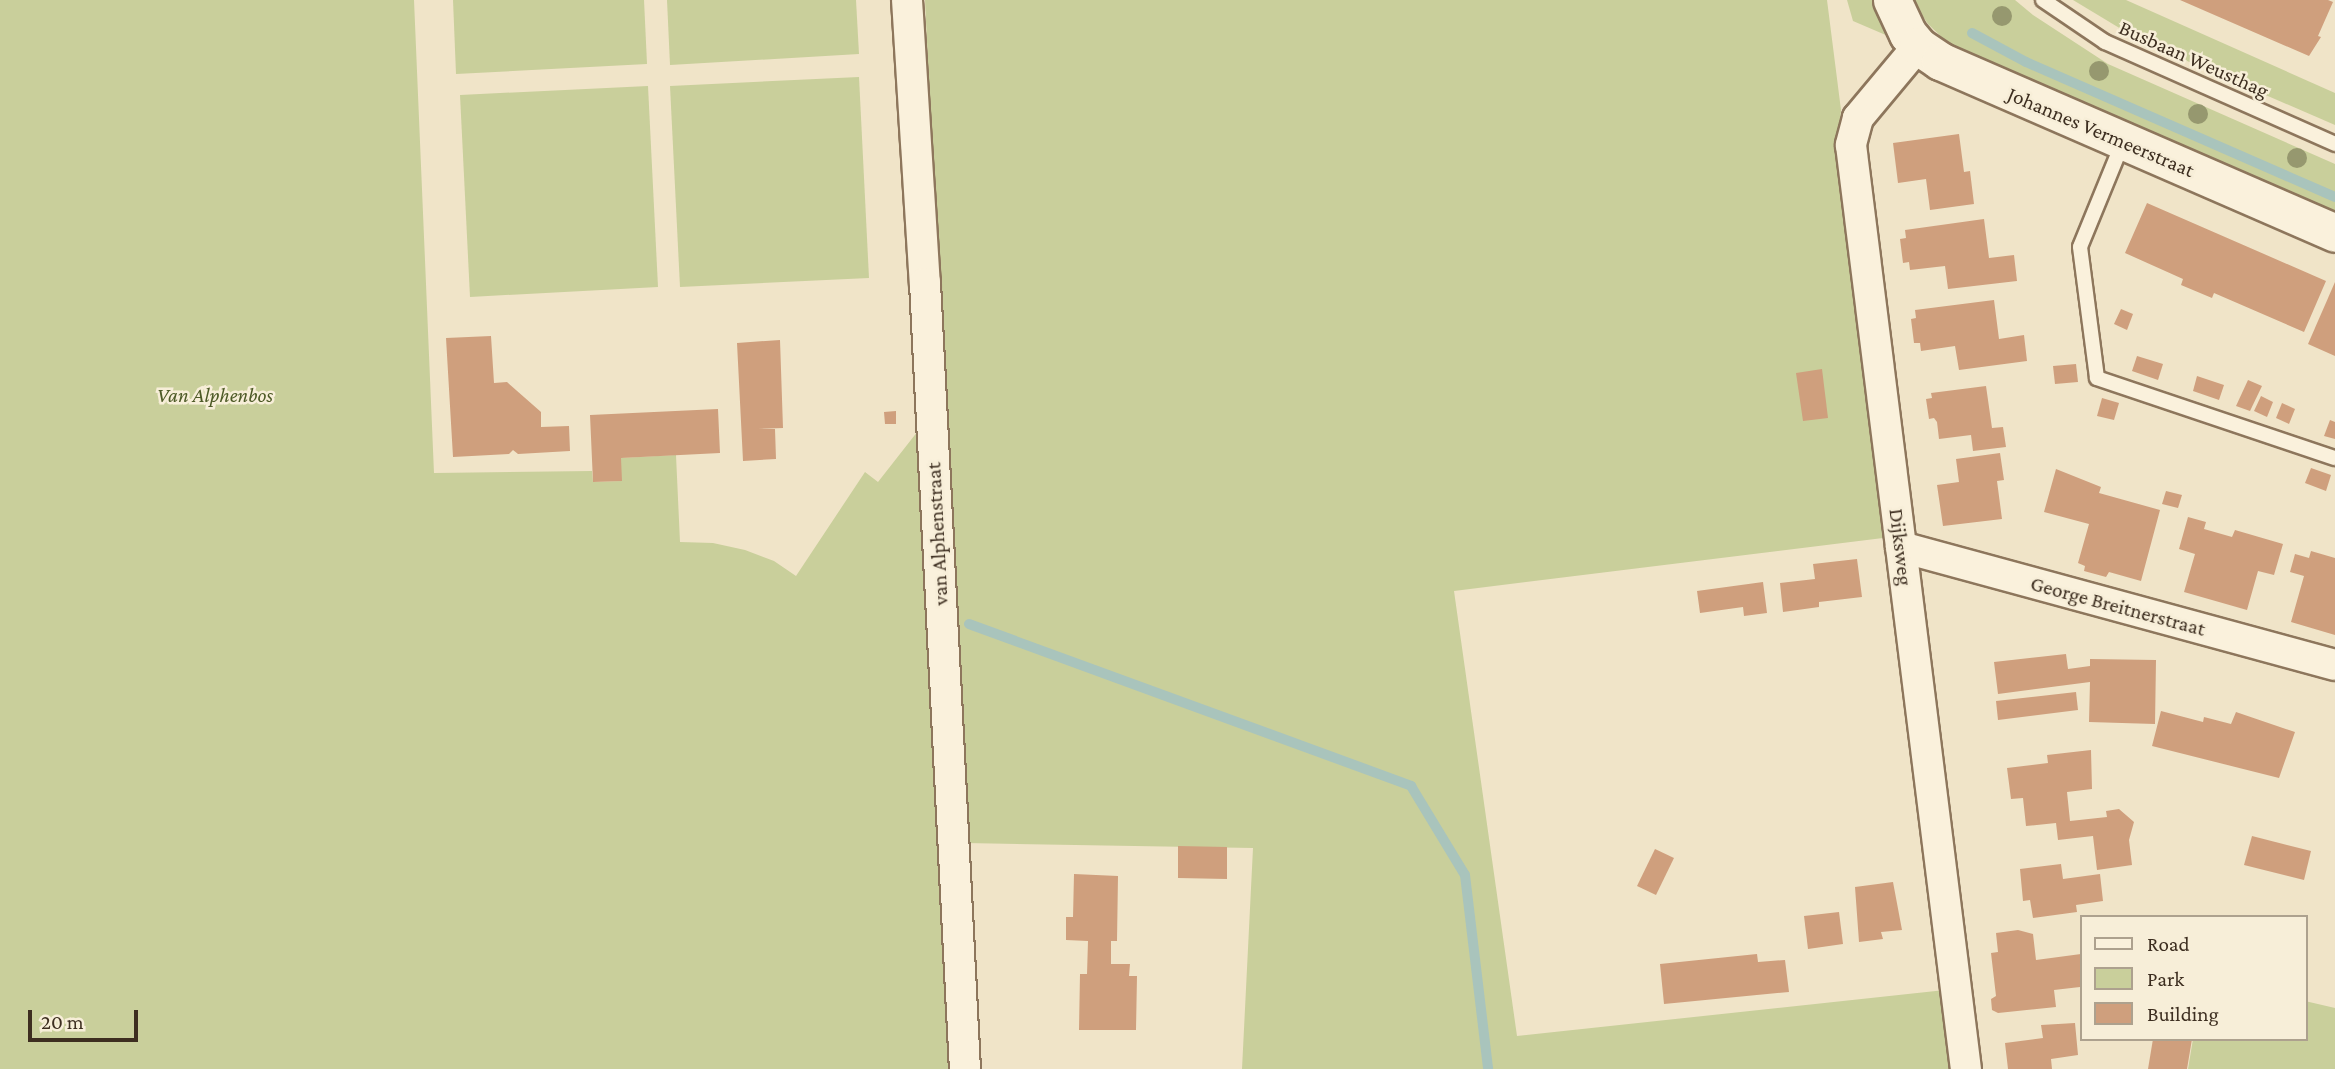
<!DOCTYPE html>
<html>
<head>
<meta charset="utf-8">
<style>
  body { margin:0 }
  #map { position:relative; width:2335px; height:1069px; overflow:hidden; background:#f0e4c8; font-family:"Crimson Pro",serif }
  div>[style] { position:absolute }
  .green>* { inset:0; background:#c9cf9b }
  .stream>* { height:10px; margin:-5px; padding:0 5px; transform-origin:5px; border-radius:5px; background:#a9c4bc }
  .building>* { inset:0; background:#cf9f7d }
  .roads { filter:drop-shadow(2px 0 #8d765c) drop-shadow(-2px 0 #8d765c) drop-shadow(0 2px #8d765c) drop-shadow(0 -2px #8d765c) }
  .service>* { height:14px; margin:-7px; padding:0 7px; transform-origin:7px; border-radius:7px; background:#faf1dc }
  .minor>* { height:30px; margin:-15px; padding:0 15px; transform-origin:15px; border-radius:15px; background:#faf1dc }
  .tertiary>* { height:37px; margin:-18.5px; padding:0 18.5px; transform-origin:18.5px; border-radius:18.5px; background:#faf1dc }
  .trees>* { width:20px; height:20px; margin:-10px; border-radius:50%; background:#96986f }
  span { translate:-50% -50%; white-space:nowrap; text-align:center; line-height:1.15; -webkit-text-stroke:5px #f7eed8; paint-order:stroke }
  .street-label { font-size:21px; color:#3d2e20 }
  .park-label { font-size:21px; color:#4d5a26; font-style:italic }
  .legend { position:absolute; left:2080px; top:915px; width:228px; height:126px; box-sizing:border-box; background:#f7eed8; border:2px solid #ada18e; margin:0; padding:9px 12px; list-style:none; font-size:21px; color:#3d2e20 }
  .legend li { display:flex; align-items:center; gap:14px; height:35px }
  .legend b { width:35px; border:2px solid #ada18e }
  .scale { position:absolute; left:28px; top:1010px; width:110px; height:32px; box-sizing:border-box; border:4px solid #3d2e20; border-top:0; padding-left:9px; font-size:21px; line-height:24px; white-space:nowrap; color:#3d2e20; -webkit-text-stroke:5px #f7eed8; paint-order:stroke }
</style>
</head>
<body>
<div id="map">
  <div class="green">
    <div style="clip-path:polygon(0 0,414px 0,434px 473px,592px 471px,593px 482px,621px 481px,621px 458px,676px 455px,680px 542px,713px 543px,745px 550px,774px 561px,796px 576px,865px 472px,878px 482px,925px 422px,956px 1069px,0 1069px)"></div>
    <div style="clip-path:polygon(453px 0,644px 0,647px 64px,456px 74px)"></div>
    <div style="clip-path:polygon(667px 0,856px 0,859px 54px,670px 65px)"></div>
    <div style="clip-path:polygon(925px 0,1827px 0,1841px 110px,1838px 144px,1886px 533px,1883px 538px,1454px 591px,1517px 1036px,1945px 990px,1955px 1069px,1242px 1069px,1253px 848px,965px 843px)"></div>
    <div style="clip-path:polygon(1847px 0,1872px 0,1888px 36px,1853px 21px)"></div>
    <div style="clip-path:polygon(1912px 0,2015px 0,2033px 15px,2108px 64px,2335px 164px,2335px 216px,1952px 47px,1928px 24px)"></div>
    <div style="clip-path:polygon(2073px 0,2126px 0,2335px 93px,2335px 125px,2141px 41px)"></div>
    <div style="clip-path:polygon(859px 77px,869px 278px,680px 287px,670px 86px)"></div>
    <div style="clip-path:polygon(648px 86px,658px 287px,470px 297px,460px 95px)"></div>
    <div style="clip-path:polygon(2305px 1001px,2335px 1008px,2335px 1069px,2188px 1069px,2193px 1039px,2305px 1039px)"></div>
  </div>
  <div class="stream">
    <div style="left:1972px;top:33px;width:61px;rotate:28.2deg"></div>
    <div style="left:2026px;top:62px;width:337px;rotate:23.6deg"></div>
    <div style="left:969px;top:624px;width:471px;rotate:20.1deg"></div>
    <div style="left:1411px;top:786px;width:104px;rotate:58.8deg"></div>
    <div style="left:1465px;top:875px;width:195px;rotate:83.2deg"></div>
  </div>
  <div class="building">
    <div style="clip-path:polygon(2180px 0,2328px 0,2333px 2px,2318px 36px,2321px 37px,2309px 56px)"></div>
    <div style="clip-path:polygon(1959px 134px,1964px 172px,1970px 171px,1974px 204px,1930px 210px,1926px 179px,1898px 183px,1893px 143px)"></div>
    <div style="clip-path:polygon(2147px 203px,2326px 281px,2304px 332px,2214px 293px,2212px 298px,2181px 285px,2183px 279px,2125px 253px)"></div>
    <div style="clip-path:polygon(1984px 219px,1989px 258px,2014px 255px,2017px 281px,1948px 289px,1945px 266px,1910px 270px,1909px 262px,1903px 263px,1900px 239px,1906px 238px,1905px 230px)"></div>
    <div style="clip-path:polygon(2335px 282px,2335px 356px,2308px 344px)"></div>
    <div style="clip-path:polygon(1994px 300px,1999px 339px,2024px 335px,2027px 361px,1959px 370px,1955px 346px,1921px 351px,1920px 343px,1914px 343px,1911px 319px,1916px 318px,1915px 310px)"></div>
    <div style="clip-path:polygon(2121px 309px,2133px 314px,2127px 330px,2114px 324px)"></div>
    <div style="clip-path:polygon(491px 336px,494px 383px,507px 382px,541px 412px,541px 427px,569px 426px,570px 451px,518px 454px,513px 450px,509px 454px,453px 457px,446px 338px)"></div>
    <div style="clip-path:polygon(780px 340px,783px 428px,758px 429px,775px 429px,776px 459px,743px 461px,737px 343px)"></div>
    <div style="clip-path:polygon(2137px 356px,2163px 364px,2158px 380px,2132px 371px)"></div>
    <div style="clip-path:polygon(2076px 364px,2078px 382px,2055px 384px,2053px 366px)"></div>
    <div style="clip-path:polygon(1822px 369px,1828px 418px,1803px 421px,1796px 373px)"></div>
    <div style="clip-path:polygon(2197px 376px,2224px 385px,2219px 400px,2193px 391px)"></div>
    <div style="clip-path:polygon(2248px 380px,2262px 386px,2250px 411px,2236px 406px)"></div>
    <div style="clip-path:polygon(1986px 386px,1992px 428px,2003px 427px,2006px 447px,1973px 451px,1971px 435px,1939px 439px,1937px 422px,1934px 418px,1929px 419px,1926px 399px,1932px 398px,1931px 393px)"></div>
    <div style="clip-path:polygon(2261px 396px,2273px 402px,2267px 417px,2254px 411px)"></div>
    <div style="clip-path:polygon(2102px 398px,2119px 403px,2114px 420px,2097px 416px)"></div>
    <div style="clip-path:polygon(2282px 403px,2295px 409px,2289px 424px,2276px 418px)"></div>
    <div style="clip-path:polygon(718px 409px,720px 453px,621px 458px,622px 481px,593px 482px,590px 415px)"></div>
    <div style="clip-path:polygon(896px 411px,896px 424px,885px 424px,884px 412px)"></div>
    <div style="clip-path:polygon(2330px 420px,2335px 422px,2335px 439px,2324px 436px)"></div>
    <div style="clip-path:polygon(2000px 453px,2004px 480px,1997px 481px,2002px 519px,1943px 526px,1937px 485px,1959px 482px,1956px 459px)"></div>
    <div style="clip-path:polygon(2311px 468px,2331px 475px,2326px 491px,2305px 483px)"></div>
    <div style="clip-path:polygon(2056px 469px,2101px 487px,2099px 493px,2160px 510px,2141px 581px,2109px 572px,2106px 577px,2084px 571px,2085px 566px,2078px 563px,2089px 524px,2044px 512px)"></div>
    <div style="clip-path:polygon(2166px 491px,2182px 495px,2178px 508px,2162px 504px)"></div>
    <div style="clip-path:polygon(2188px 517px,2206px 522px,2204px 529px,2232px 537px,2235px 530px,2283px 544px,2274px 575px,2258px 571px,2247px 610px,2184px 592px,2195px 554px,2179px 549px)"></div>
    <div style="clip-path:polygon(2311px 551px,2335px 558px,2335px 635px,2291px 622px,2304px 576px,2290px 572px,2295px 554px,2309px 558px)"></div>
    <div style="clip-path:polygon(1857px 559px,1862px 597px,1819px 602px,1819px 607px,1783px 612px,1780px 583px,1815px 579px,1813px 564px)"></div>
    <div style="clip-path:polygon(1763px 582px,1767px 613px,1744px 616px,1743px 607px,1700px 613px,1697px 591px)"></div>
    <div style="clip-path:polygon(2066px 654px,2068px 669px,2090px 666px,2090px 659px,2156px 660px,2155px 724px,2089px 722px,2090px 682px,1998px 694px,1994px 662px)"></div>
    <div style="clip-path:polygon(2076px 692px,2078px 710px,1998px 720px,1996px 701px)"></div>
    <div style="clip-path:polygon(2161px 711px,2203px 722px,2204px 717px,2231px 724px,2236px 712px,2295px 732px,2279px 778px,2152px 746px)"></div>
    <div style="clip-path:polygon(2091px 750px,2092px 789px,2067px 792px,2070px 821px,2107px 817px,2106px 811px,2119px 809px,2134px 822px,2129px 840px,2132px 865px,2097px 870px,2093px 836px,2058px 840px,2056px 823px,2026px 826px,2023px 798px,2011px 799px,2007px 768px,2048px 763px,2047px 755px)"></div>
    <div style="clip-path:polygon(2252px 836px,2311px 851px,2304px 880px,2244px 865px)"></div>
    <div style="clip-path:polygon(1178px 846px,1227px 847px,1227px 879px,1178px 878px)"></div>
    <div style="clip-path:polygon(1655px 849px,1674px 858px,1656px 895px,1637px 886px)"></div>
    <div style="clip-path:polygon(2061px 864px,2063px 879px,2100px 874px,2103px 901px,2076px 905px,2077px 912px,2033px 918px,2030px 900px,2023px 901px,2020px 869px)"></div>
    <div style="clip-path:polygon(1074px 874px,1118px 876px,1117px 941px,1111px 941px,1111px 964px,1130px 964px,1129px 976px,1137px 976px,1136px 1030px,1079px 1030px,1080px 974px,1087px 974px,1088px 941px,1066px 940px,1066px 917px,1073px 917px)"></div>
    <div style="clip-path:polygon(1893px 882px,1902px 930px,1881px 932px,1883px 939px,1859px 942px,1855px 887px)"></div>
    <div style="clip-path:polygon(1839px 912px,1843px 944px,1808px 949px,1804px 916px)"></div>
    <div style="clip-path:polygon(2018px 930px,2033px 934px,2036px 960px,2081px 954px,2080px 987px,2054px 990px,2056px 1007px,1998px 1013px,1992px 1010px,1991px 999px,1996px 996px,1991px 953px,1998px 952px,1996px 933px)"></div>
    <div style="clip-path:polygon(1757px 954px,1758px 962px,1785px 960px,1789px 992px,1664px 1004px,1660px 964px)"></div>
    <div style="clip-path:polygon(2075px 1023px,2078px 1055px,2051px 1059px,2052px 1069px,2008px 1069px,2005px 1043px,2043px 1038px,2041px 1025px)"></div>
    <div style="clip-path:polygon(2153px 1039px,2192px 1039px,2187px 1069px,2148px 1069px)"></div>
  </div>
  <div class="roads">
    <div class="service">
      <div style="left:2043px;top:0;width:75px;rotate:34.1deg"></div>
      <div style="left:2105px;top:42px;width:252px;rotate:23.9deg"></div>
      <div style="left:2123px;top:142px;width:113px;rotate:112.3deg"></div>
      <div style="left:2080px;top:247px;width:132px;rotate:82.6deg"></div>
      <div style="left:2097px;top:378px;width:251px;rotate:18.6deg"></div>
    </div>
    <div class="minor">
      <div style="left:907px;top:0;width:284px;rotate:86.4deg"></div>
      <div style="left:925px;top:283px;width:787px;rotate:87.09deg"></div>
      <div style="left:1918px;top:46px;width:94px;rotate:129.8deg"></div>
      <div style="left:1858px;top:118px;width:28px;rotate:105deg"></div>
      <div style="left:1851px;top:145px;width:931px;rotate:82.91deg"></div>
      <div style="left:1901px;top:547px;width:450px;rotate:15.2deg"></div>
    </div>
    <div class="tertiary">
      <div style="left:1892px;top:0;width:38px;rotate:65deg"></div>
      <div style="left:1908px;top:34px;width:16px;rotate:50deg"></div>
      <div style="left:1918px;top:46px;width:27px;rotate:34deg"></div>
      <div style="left:1940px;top:61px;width:431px;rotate:23.5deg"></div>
    </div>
  </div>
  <div class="trees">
    <div style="left:2002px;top:16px"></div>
    <div style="left:2099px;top:71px"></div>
    <div style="left:2198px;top:114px"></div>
    <div style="left:2297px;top:158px"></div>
  </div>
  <div class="street-label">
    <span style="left:2194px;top:59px;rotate:24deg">Busbaan Weusthag</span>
    <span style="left:2101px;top:132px;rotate:23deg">Johannes Vermeerstraat</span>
    <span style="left:937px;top:534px;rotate:-93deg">van Alphenstraat</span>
    <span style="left:1901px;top:547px;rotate:83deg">Dijksweg</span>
    <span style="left:2118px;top:606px;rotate:15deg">George Breitnerstraat</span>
  </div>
  <div class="park-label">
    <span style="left:215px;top:395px">Van Alphenbos</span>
  </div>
  <ul class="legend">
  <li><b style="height:9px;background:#faf1dc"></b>Road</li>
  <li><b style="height:19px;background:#c9cf9b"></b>Park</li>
  <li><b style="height:19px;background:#cf9f7d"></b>Building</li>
  </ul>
  <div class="scale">20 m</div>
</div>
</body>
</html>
